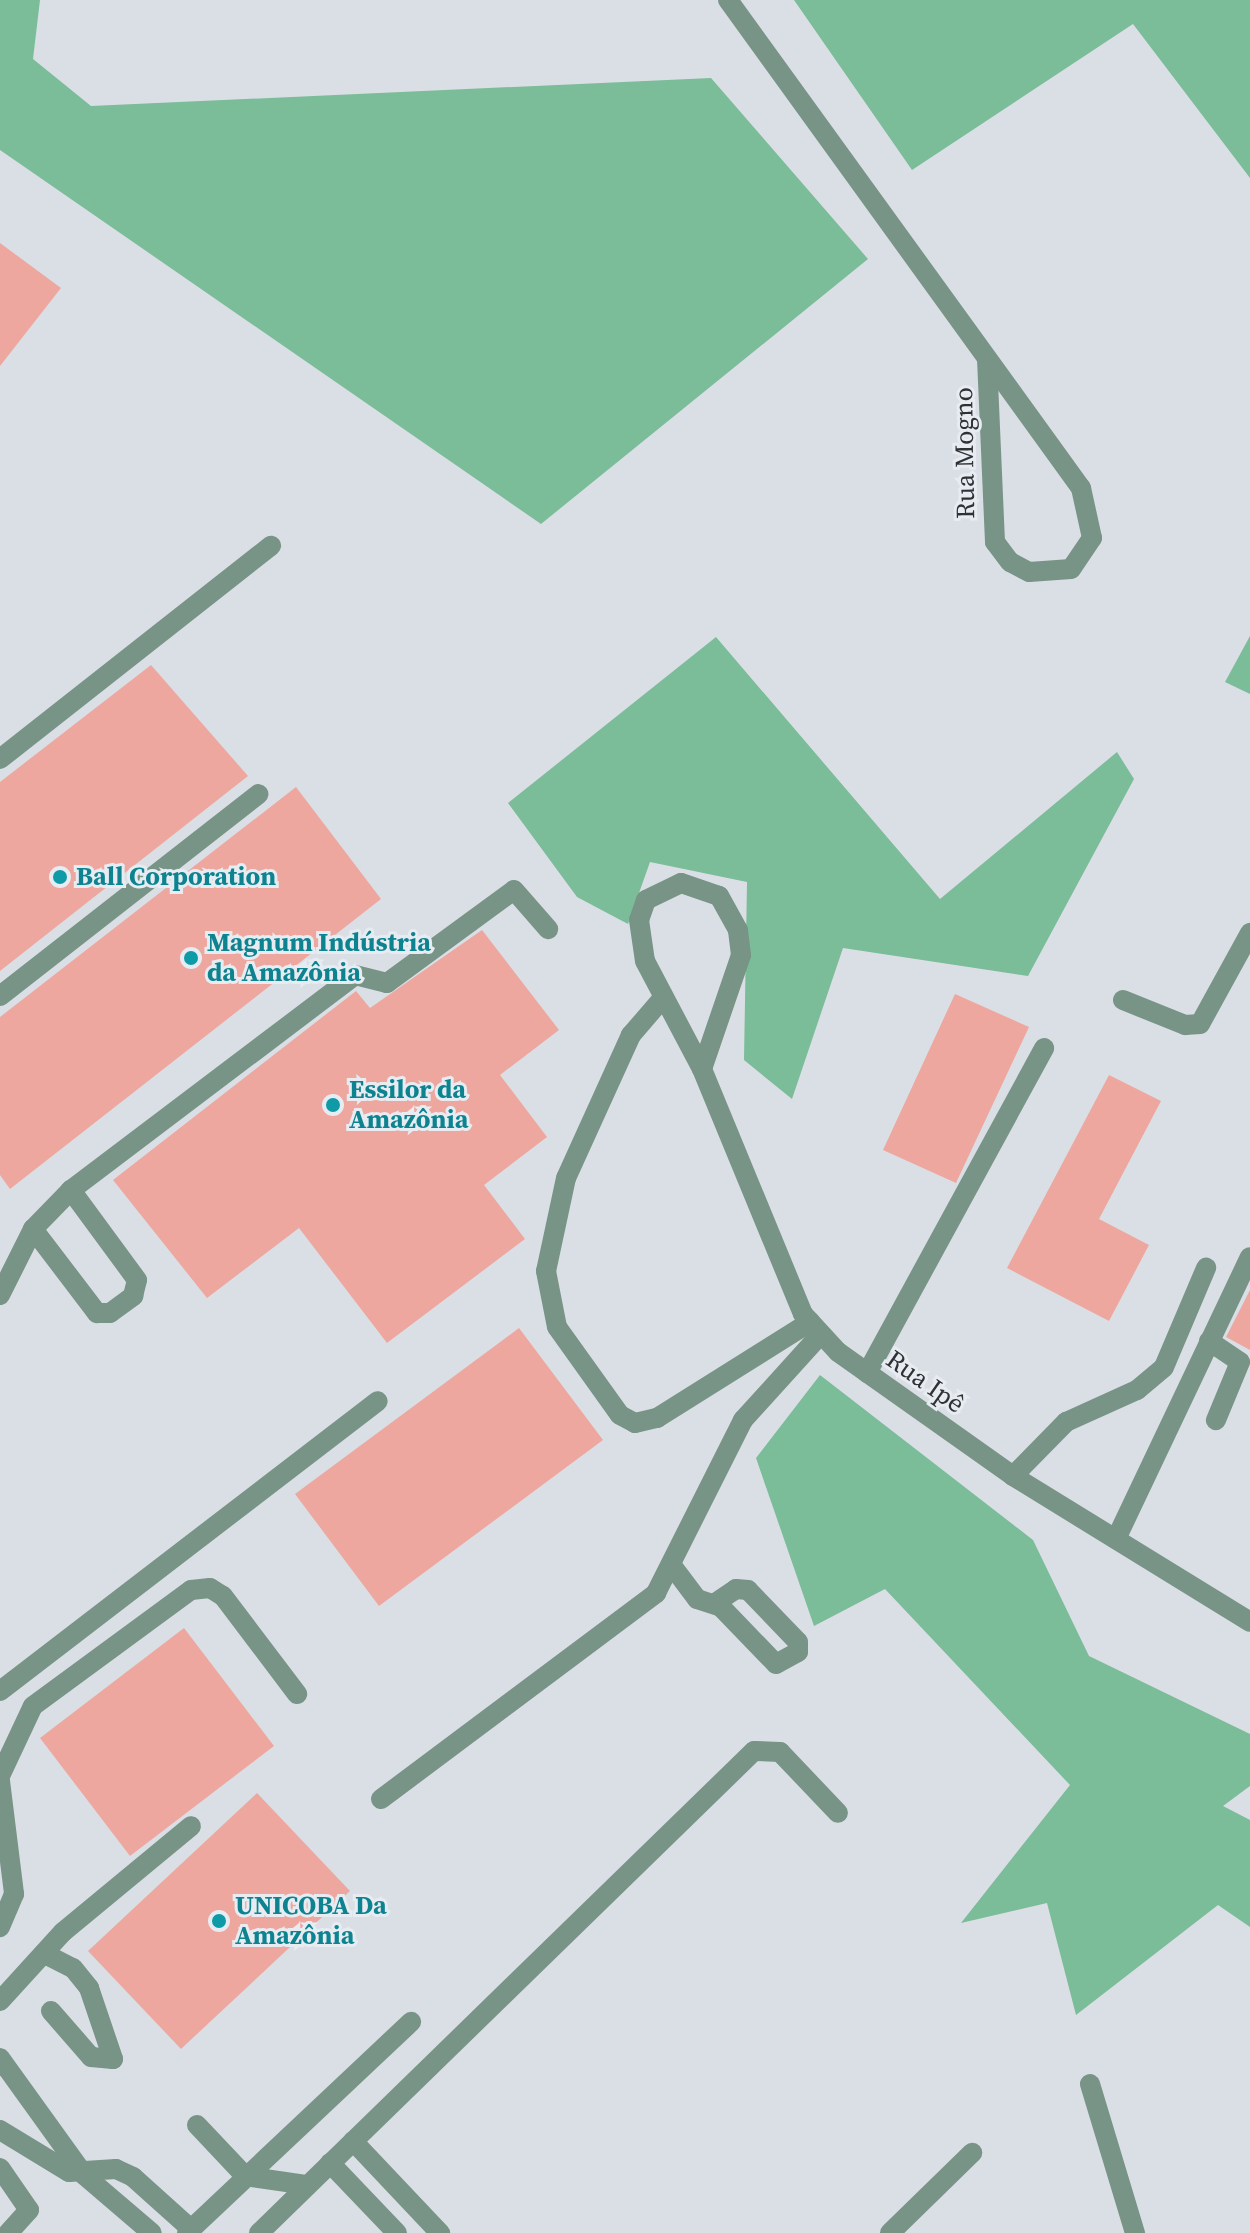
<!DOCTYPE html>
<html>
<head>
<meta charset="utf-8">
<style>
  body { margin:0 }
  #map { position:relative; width:1250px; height:2233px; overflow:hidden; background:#dadfe5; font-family:"Source Serif 4",serif }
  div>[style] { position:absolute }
  .forest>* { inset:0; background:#7bbc99 }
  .building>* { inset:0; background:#eda79f }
  .minor>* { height:20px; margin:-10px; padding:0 10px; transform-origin:10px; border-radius:10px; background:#789486 }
  .dots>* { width:22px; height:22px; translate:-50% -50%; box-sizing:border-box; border:4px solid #e7ecf2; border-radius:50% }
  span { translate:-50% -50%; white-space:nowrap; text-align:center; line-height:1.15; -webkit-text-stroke:6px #e7ecf2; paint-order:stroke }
  .street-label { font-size:26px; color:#2f3133 }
  .culture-label { font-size:26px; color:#0d838f; font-weight:700 }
  .left { translate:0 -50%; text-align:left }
</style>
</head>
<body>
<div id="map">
  <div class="forest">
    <div style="clip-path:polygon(0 0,40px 0,33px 59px,91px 106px,711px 78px,868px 259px,541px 524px,0 150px)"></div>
    <div style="clip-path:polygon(794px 0,1250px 0,1250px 178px,1133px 24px,912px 170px)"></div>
    <div style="clip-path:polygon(1250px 636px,1250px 694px,1225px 682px)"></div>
    <div style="clip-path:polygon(716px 637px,940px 899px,1117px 752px,1134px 779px,1028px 976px,843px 948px,792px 1099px,744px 1060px,747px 882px,650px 862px,628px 924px,577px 897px,508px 803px)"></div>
    <div style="clip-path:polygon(820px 1375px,1033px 1540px,1089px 1656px,1250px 1734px,1250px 1786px,1223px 1806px,1250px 1820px,1250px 1927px,1218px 1905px,1076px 2015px,1047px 1903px,961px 1923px,1070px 1785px,885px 1589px,814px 1626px,756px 1458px)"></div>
  </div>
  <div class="building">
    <div style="clip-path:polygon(0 243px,61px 288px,0 366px)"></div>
    <div style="clip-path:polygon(151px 665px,248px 776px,0 971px,0 782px)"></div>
    <div style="clip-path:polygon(296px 787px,381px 899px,10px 1189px,0 1175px,0 1017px)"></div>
    <div style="clip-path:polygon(482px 930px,559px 1030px,500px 1075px,547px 1137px,484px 1185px,525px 1239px,387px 1343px,299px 1228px,207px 1298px,113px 1180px,356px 991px,370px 1008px)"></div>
    <div style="clip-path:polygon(955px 994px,1029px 1027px,956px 1183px,883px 1150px)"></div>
    <div style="clip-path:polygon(1109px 1075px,1161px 1101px,1099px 1219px,1149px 1245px,1109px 1321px,1007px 1268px)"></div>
    <div style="clip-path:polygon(1250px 1290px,1250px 1350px,1226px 1337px)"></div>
    <div style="clip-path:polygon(519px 1328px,603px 1440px,379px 1606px,295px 1494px)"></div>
    <div style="clip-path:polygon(184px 1628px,274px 1746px,130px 1856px,40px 1738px)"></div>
    <div style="clip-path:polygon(257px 1793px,350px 1891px,181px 2049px,88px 1951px)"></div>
  </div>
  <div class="minor">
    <div style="left:728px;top:0;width:602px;rotate:54.12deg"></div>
    <div style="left:1081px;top:488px;width:51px;rotate:77.6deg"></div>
    <div style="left:1092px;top:538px;width:37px;rotate:124deg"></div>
    <div style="left:1071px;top:569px;width:42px;rotate:175.9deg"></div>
    <div style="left:1029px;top:572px;width:21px;rotate:-152deg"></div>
    <div style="left:1010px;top:562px;width:25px;rotate:-127deg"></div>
    <div style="left:995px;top:542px;width:180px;rotate:-92.5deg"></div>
    <div style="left:0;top:759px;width:345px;rotate:-38.2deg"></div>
    <div style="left:0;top:996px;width:328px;rotate:-38deg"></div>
    <div style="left:662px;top:999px;width:48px;rotate:130.7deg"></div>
    <div style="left:631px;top:1035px;width:157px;rotate:114.4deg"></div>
    <div style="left:566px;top:1178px;width:95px;rotate:102.1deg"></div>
    <div style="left:546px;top:1271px;width:57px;rotate:78.9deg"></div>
    <div style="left:557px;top:1327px;width:108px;rotate:54.4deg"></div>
    <div style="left:620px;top:1415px;width:17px;rotate:28deg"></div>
    <div style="left:635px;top:1423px;width:23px;rotate:-13deg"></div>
    <div style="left:657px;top:1418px;width:181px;rotate:-32.1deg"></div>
    <div style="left:1123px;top:1000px;width:67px;rotate:22deg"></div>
    <div style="left:1185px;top:1025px;width:15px;rotate:-4deg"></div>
    <div style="left:1200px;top:1024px;width:104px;rotate:-61.2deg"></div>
    <div style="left:702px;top:1069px;width:120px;rotate:-71.1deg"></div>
    <div style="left:741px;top:955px;width:25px;rotate:-97deg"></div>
    <div style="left:738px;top:930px;width:39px;rotate:-119deg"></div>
    <div style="left:719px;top:896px;width:40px;rotate:-161.1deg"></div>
    <div style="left:681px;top:883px;width:39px;rotate:154deg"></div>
    <div style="left:646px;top:900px;width:21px;rotate:109deg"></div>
    <div style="left:639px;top:920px;width:41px;rotate:81.7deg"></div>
    <div style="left:645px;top:961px;width:122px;rotate:62.2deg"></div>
    <div style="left:702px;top:1069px;width:265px;rotate:67.6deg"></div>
    <div style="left:803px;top:1314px;width:52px;rotate:47.4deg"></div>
    <div style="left:838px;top:1352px;width:214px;rotate:35.3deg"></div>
    <div style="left:1013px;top:1476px;width:278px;rotate:31.6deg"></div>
    <div style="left:33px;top:1229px;width:106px;rotate:52.7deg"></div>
    <div style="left:97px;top:1313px;width:13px"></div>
    <div style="left:110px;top:1313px;width:29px;rotate:-36deg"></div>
    <div style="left:133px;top:1296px;width:16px;rotate:-76deg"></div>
    <div style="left:137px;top:1280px;width:112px;rotate:-126.3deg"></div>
    <div style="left:0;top:1295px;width:74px;rotate:-63.4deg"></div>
    <div style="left:33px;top:1229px;width:54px;rotate:-45.7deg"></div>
    <div style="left:71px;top:1190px;width:356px;rotate:-37.1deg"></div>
    <div style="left:355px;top:975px;width:33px;rotate:14deg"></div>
    <div style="left:387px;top:983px;width:157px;rotate:-36.2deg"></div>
    <div style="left:514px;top:890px;width:52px;rotate:48.9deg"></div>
    <div style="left:1209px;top:1341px;width:37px;rotate:34deg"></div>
    <div style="left:1240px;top:1362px;width:63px;rotate:112.5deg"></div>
    <div style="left:867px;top:1373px;width:370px;rotate:-61.4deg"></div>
    <div style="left:1013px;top:1476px;width:76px;rotate:-45.5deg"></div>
    <div style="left:1066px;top:1422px;width:78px;rotate:-24.3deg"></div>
    <div style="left:1137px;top:1390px;width:35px;rotate:-40deg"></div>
    <div style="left:1164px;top:1367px;width:108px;rotate:-67deg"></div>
    <div style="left:1116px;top:1539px;width:312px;rotate:-64.6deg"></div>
    <div style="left:673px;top:1567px;width:40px;rotate:53deg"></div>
    <div style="left:697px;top:1599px;width:25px;rotate:18deg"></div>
    <div style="left:721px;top:1607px;width:79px;rotate:46deg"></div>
    <div style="left:776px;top:1664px;width:25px;rotate:-29deg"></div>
    <div style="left:798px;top:1652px;width:10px;rotate:-90deg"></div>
    <div style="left:798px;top:1642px;width:72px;rotate:-133.9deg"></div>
    <div style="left:748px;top:1590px;width:12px;rotate:-175deg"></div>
    <div style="left:736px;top:1589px;width:25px;rotate:146deg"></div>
    <div style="left:0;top:1691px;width:476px;rotate:-37.5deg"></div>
    <div style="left:0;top:1776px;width:77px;rotate:-64.8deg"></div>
    <div style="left:33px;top:1706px;width:196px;rotate:-36.3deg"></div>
    <div style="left:191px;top:1590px;width:19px;rotate:-6deg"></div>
    <div style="left:210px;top:1588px;width:15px;rotate:32deg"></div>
    <div style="left:223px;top:1596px;width:123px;rotate:52.9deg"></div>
    <div style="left:0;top:1781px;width:114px;rotate:82.9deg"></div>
    <div style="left:14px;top:1894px;width:36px;rotate:113deg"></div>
    <div style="left:381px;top:1799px;width:344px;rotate:-36.8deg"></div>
    <div style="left:656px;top:1593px;width:194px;rotate:-63.3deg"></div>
    <div style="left:743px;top:1420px;width:115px;rotate:-47.8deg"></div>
    <div style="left:45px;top:1954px;width:31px;rotate:27deg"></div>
    <div style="left:73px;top:1968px;width:26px;rotate:51deg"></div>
    <div style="left:89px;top:1988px;width:75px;rotate:71.3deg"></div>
    <div style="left:113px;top:2059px;width:22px;rotate:-175deg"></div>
    <div style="left:91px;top:2057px;width:61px;rotate:-131deg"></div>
    <div style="left:0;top:2001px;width:93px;rotate:-47.6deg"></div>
    <div style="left:63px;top:1932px;width:166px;rotate:-39.6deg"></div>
    <div style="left:0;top:2058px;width:144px;rotate:54.3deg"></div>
    <div style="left:84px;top:2175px;width:89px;rotate:40.5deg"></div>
    <div style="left:1090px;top:2084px;width:156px;rotate:73.2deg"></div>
    <div style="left:197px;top:2125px;width:70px;rotate:46.7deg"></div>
    <div style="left:245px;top:2176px;width:63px;rotate:8.3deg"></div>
    <div style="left:0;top:2130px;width:81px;rotate:31.3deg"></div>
    <div style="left:69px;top:2172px;width:47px;rotate:-3.7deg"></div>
    <div style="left:116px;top:2169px;width:19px;rotate:25deg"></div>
    <div style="left:133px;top:2177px;width:78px;rotate:41.9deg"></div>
    <div style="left:353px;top:2141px;width:127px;rotate:46.6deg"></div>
    <div style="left:330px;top:2163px;width:97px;rotate:46.3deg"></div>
    <div style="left:0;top:2168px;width:51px;rotate:55.4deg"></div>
    <div style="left:29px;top:2210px;width:31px;rotate:132deg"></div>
    <div style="left:187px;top:2233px;width:308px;rotate:-43.3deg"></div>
    <div style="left:259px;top:2233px;width:691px;rotate:-44.24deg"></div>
    <div style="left:754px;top:1751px;width:26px;rotate:2deg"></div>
    <div style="left:780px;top:1752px;width:84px;rotate:46.4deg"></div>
    <div style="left:890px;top:2233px;width:115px;rotate:-44.3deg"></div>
  </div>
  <div class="dots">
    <div style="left:60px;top:877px;background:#0f9aa8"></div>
    <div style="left:191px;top:958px;background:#0f9aa8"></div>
    <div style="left:333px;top:1105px;background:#0f9aa8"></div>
    <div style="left:219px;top:1921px;background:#0f9aa8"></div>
  </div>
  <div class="street-label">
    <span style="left:965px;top:453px;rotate:-91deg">Rua Mogno</span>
    <span style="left:925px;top:1382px;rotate:35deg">Rua Ipê</span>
  </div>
  <div class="culture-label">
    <span class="left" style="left:76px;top:877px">Ball Corporation</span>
    <span class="left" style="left:207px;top:958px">Magnum Indústria<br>da Amazônia</span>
    <span class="left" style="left:349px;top:1105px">Essilor da<br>Amazônia</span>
    <span class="left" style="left:235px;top:1921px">UNICOBA Da<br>Amazônia</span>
  </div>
</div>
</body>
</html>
